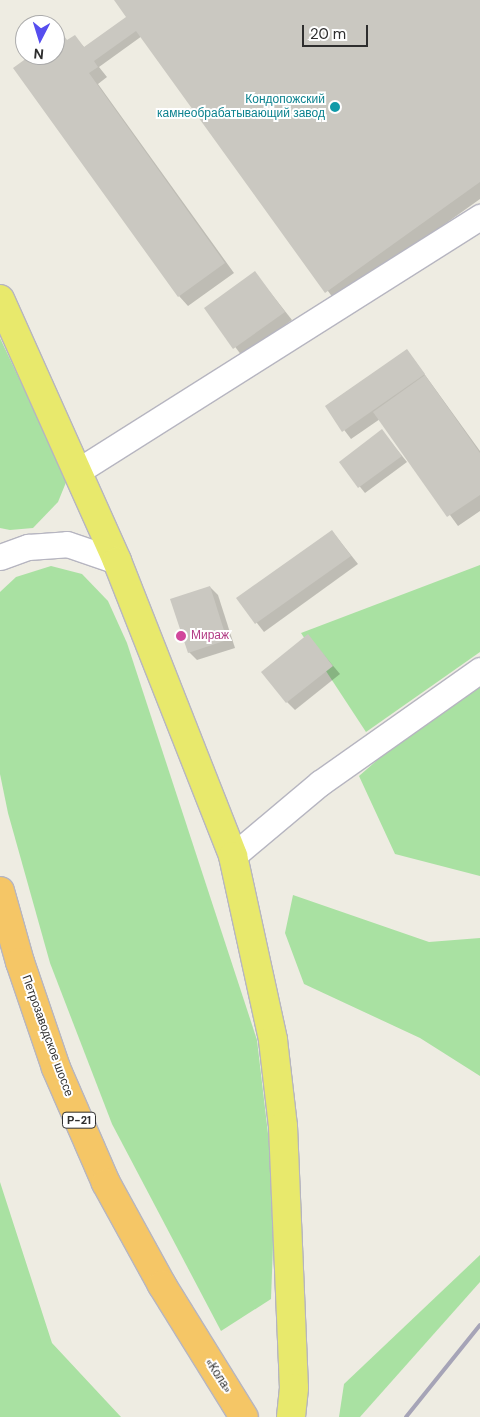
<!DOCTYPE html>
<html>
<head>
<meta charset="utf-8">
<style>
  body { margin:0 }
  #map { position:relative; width:480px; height:1417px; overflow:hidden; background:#eeece2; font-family:"DM Sans",sans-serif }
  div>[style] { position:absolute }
  .green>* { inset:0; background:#a9e1a2 }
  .shadow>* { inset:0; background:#0003 }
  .building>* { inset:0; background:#cac8c1 }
  .roads { filter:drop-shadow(1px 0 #b6b5c0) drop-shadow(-1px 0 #b6b5c0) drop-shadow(0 1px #b6b5c0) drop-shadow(0 -1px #b6b5c0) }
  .minor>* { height:25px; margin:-12.5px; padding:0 12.5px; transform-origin:12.5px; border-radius:12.5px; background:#fff }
  .major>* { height:28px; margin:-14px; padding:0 14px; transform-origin:14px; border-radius:14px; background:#e8e96c }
  .highway>* { height:28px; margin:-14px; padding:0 14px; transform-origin:14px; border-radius:14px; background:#f5c666 }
  .rail>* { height:4px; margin:-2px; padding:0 2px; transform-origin:2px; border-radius:2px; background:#a6a4b7 }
  .dots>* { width:14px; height:14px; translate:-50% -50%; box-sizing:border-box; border:2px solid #fff; border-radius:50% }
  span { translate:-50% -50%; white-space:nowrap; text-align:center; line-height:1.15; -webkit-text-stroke:4px #fff; paint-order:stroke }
  .shield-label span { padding:1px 4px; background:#fff; border:1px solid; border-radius:4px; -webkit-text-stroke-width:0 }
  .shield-label { font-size:11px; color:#2e2e2e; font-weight:700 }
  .culture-label { font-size:12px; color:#0d838f }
  .right { translate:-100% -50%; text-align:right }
  .hotel-label { font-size:12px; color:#b23c85 }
  .left { translate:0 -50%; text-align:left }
  .street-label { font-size:12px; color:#2e2e2e }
  .north { position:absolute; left:15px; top:15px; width:50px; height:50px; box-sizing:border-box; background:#fff; border:1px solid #ababab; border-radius:50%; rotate:185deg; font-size:14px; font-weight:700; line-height:20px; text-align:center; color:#2e2e2e }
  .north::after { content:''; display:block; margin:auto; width:18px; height:22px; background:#564eef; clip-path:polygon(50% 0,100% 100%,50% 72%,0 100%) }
  .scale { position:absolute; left:302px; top:25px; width:66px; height:22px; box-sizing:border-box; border:2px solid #2e2e2e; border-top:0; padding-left:6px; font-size:15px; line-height:18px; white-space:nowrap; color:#2e2e2e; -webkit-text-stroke:4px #fff; paint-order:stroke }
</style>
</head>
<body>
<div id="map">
  <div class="green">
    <div style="clip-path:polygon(0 338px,67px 480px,58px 502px,33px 528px,10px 530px,0 528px)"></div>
    <div style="clip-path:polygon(480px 565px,480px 652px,366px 732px,301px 633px)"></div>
    <div style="clip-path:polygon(51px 566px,82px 574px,108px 601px,127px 643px,257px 1040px,275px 1193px,271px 1299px,221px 1331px,112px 1124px,50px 963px,8px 813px,0 774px,0 592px,16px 577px)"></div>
    <div style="clip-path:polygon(480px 680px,480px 876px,395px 854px,359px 776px,438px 707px)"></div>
    <div style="clip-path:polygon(293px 895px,429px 942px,480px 938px,480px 1076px,420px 1038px,304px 984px,285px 933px)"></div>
    <div style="clip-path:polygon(0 1182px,52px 1343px,121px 1417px,0 1417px)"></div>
    <div style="clip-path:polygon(480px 1255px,480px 1282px,360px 1417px,339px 1417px,344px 1384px)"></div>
  </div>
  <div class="shadow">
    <div style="clip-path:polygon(116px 0,480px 0,480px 199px,336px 302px,142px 36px,99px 67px,107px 77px,98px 84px,234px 273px,188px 306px,179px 296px,33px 55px,55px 55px,55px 40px,68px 41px,74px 37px,85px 48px,128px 17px)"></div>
    <div style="clip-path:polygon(255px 273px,292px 320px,242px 356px,206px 308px)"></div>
    <div style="clip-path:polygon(407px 350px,480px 451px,480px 511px,458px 526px,380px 419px,351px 439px,326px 406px)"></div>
    <div style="clip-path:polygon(382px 431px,407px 462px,365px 493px,340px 462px)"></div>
    <div style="clip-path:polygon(332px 531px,358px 564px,264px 632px,238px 599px)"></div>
    <div style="clip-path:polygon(210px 587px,218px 595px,235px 648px,197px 660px,189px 652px)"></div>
    <div style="clip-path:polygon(308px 636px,340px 674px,295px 710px,287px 702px)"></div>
  </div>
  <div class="building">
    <div style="clip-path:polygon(114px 0,480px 0,480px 182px,325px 293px,136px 31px,94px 61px,98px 67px,89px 73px,225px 263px,178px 297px,13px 68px,31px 55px,55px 55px,55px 38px,62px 33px,67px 40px,75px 35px,84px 47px,126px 17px)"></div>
    <div style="clip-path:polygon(255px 271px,285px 312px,233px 349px,204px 308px)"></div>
    <div style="clip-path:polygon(407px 349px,425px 374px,342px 432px,325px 406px)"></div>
    <div style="clip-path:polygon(425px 375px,480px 453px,480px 495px,447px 517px,373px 412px)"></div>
    <div style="clip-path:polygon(382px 429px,402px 456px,358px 488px,339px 462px)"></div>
    <div style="clip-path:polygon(332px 530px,351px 556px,255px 624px,236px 598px)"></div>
    <div style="clip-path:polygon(210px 586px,227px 640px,188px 653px,170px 599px)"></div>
    <div style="clip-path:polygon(308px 634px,333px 666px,286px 703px,261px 672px)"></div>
  </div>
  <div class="roads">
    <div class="minor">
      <div style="left:78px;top:471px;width:476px;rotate:-32.3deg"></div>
      <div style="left:0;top:557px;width:30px;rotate:-20deg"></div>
      <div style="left:28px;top:547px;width:39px;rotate:-4deg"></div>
      <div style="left:67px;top:544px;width:53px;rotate:18.8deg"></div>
      <div style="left:233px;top:856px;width:114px;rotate:-40deg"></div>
      <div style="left:320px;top:783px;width:196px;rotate:-35.2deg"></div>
    </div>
    <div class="major">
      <div style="left:0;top:299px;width:287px;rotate:65.9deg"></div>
      <div style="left:117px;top:561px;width:317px;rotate:68.5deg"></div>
      <div style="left:233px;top:856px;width:188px;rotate:77.7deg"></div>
      <div style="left:273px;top:1040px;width:87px;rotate:83.4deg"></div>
      <div style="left:283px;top:1126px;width:262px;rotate:87.6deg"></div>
      <div style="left:294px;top:1388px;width:29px;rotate:96deg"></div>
    </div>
    <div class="highway">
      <div style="left:0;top:891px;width:74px;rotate:74.3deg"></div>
      <div style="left:20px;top:962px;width:112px;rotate:71.2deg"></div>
      <div style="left:56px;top:1068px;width:125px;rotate:66.5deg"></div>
      <div style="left:106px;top:1183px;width:116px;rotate:61.2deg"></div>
      <div style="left:162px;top:1285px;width:155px;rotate:58.2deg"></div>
    </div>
  </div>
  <div class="rail">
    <div style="left:406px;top:1417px;width:118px;rotate:-51.2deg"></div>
  </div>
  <div class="dots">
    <div style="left:335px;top:107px;background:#0f9aa8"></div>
    <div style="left:181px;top:636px;background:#d1479c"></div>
  </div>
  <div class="shield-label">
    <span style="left:79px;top:1120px">Р-21</span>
  </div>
  <div class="culture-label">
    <span class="right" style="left:325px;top:107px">Кондопожский<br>камнеобрабатывающий завод</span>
  </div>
  <div class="hotel-label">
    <span class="left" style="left:191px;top:636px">Мираж</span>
  </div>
  <div class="street-label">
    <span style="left:47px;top:1036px;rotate:70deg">Петрозаводское шоссе</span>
    <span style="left:218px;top:1376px;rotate:57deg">«Кола»</span>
  </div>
  <div class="north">N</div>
  <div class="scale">20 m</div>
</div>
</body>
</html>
